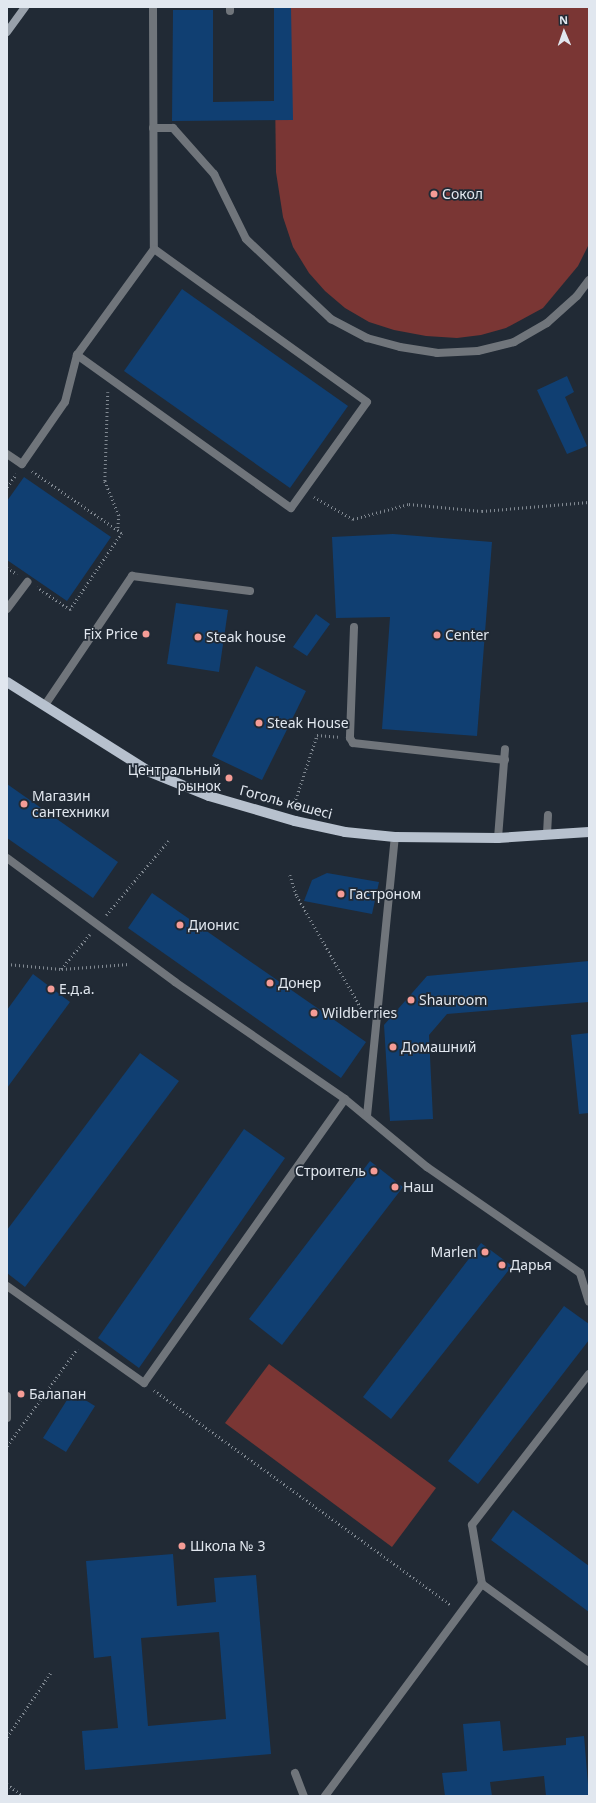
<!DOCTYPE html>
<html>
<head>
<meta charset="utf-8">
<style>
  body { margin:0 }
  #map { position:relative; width:596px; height:1803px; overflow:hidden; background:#212a35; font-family:"Noto Sans",sans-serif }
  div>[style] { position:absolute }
  .green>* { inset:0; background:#7a3634 }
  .building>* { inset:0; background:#103f72 }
  .path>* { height:2.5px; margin-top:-1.25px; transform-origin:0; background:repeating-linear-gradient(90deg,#818992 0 1px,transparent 0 4px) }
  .lane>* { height:8px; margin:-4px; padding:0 4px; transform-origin:4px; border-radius:4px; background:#70757b }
  .secondary>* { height:8px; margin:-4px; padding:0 4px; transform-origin:4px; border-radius:4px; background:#98a0aa }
  .primary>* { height:10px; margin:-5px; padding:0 5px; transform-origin:5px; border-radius:5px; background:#b7c1ce }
  .dots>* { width:11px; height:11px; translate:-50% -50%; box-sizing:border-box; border:2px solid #212a35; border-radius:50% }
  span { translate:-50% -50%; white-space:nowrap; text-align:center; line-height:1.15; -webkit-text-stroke:3.5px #212a35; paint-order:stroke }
  .poi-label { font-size:14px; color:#e1e7ef }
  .left { translate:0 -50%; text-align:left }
  .right { translate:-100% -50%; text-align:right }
  .street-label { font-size:14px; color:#e1e7ef }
  .frame { position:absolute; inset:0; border:8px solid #e1e7ef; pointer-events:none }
  .north { position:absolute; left:544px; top:12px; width:40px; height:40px; -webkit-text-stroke:3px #212a35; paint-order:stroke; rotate:358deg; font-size:11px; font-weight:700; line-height:16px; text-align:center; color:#e1e7ef }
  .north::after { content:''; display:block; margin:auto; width:14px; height:18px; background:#e1e7ef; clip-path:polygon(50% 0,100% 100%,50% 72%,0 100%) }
</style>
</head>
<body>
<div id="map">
  <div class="green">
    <div style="clip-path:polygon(274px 7px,589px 7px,589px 244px,578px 266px,543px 308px,506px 328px,481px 335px,457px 338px,426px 336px,394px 330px,369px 322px,345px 308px,325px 291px,309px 273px,293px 247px,283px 217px,276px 172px)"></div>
    <div style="clip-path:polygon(269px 1364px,436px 1488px,392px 1547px,225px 1423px)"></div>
  </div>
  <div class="building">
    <div style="clip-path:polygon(274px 7px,291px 7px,293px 120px,172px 121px,173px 10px,213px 10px,213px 102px,274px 101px)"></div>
    <div style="clip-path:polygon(182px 289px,348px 406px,290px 488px,124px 371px)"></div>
    <div style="clip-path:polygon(567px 376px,574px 392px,565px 397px,587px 446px,567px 454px,537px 390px)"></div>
    <div style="clip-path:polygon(24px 477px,111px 537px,67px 601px,7px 560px,7px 501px)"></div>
    <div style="clip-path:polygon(393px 534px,492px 542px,477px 736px,382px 729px,390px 617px,336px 618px,332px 537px)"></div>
    <div style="clip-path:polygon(176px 603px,228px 610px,219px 672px,167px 664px)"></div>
    <div style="clip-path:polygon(316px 614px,330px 624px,307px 656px,293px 647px)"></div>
    <div style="clip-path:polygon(256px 666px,306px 691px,262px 780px,212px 756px)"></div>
    <div style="clip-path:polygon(7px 784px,118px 862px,93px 898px,7px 838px)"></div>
    <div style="clip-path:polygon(327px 873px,379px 882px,372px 914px,304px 901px,312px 880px)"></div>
    <div style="clip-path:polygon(152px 893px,366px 1042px,341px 1078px,128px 928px)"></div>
    <div style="clip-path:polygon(589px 961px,589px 1002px,447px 1014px,429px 1035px,433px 1119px,390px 1121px,384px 1025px,427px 976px)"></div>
    <div style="clip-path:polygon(33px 974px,70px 1002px,7px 1088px,7px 1010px)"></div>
    <div style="clip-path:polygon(589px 1033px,589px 1113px,579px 1114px,571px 1035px)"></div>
    <div style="clip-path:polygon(140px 1053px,179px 1081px,25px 1287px,7px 1273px,7px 1230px)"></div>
    <div style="clip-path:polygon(244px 1129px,285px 1158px,139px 1368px,98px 1338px)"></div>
    <div style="clip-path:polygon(370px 1161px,403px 1187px,282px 1345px,249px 1319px)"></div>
    <div style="clip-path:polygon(481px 1243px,512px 1266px,391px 1419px,363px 1397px)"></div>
    <div style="clip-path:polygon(564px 1306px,589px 1324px,589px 1340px,478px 1484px,448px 1461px)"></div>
    <div style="clip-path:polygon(72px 1392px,95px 1406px,66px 1452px,43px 1438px)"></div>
    <div style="clip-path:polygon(513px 1510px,589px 1566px,589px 1612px,491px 1540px)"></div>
    <div style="clip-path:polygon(evenodd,173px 1554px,177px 1606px,216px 1602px,214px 1578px,256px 1575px,271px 1754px,85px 1770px,82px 1731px,118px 1728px,111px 1656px,94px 1658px,86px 1561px,173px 1554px,219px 1632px,226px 1719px,148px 1726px,141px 1638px,219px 1632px)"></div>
    <div style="clip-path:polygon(500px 1721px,503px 1751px,566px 1745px,566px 1738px,584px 1736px,589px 1796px,546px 1796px,544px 1776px,490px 1782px,492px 1796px,445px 1796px,442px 1773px,467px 1771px,463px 1724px)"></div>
  </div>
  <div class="path">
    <div style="left:108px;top:392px;width:89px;rotate:91.9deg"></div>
    <div style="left:105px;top:481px;width:37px;rotate:68deg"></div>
    <div style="left:119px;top:515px;width:14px;rotate:94deg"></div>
    <div style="left:32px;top:471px;width:109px;rotate:34.6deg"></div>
    <div style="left:122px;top:533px;width:93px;rotate:124deg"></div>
    <div style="left:70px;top:610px;width:40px;rotate:-146deg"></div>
    <div style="left:7px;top:487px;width:16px;rotate:-55deg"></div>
    <div style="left:314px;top:497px;width:45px;rotate:29.4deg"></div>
    <div style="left:353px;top:519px;width:58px;rotate:-15deg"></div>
    <div style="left:409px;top:504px;width:73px;rotate:5.5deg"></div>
    <div style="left:482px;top:511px;width:107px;rotate:-4.8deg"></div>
    <div style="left:7px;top:568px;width:12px;rotate:31deg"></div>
    <div style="left:293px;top:807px;width:76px;rotate:-71.6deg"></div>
    <div style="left:317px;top:735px;width:21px;rotate:5deg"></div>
    <div style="left:290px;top:875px;width:22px;rotate:72deg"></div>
    <div style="left:297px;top:896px;width:135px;rotate:60.2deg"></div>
    <div style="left:106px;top:915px;width:97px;rotate:-50deg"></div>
    <div style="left:7px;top:964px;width:54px;rotate:5.3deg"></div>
    <div style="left:61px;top:969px;width:45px;rotate:-50.4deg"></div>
    <div style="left:62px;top:969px;width:67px;rotate:-4.3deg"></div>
    <div style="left:154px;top:1390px;width:367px;rotate:35.9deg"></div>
    <div style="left:7px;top:1446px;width:120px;rotate:-54.2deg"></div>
    <div style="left:7px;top:1737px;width:78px;rotate:-55.9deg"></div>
    <div style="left:7px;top:1784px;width:20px;rotate:37deg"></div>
  </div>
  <div class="lane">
    <div style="left:153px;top:7px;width:242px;rotate:89.8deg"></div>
    <div style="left:154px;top:249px;width:131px;rotate:126deg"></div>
    <div style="left:77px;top:355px;width:263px;rotate:35.6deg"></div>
    <div style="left:291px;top:508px;width:130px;rotate:-54.4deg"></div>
    <div style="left:367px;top:402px;width:262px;rotate:-144.3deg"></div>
    <div style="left:230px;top:7px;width:4px;rotate:90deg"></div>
    <div style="left:153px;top:128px;width:20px"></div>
    <div style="left:173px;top:128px;width:62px;rotate:48.3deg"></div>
    <div style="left:214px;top:174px;width:72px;rotate:63.8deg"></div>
    <div style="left:246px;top:239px;width:117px;rotate:43.3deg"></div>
    <div style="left:331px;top:319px;width:41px;rotate:27.8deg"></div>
    <div style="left:367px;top:338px;width:34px;rotate:15deg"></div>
    <div style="left:400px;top:347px;width:37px;rotate:9deg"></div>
    <div style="left:437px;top:353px;width:41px;rotate:-2.8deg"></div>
    <div style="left:478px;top:351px;width:37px;rotate:-14deg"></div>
    <div style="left:514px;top:342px;width:38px;rotate:-30deg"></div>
    <div style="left:547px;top:323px;width:40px;rotate:-42deg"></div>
    <div style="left:577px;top:296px;width:20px;rotate:-53deg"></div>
    <div style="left:7px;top:454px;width:18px;rotate:34deg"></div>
    <div style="left:22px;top:464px;width:75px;rotate:-55.3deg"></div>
    <div style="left:65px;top:402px;width:49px;rotate:-75.7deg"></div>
    <div style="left:7px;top:609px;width:34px;rotate:-53deg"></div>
    <div style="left:354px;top:627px;width:111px;rotate:92.1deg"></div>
    <div style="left:350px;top:738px;width:6px;rotate:59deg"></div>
    <div style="left:353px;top:743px;width:153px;rotate:6.4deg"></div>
    <div style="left:45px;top:705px;width:156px;rotate:-56deg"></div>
    <div style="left:132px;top:576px;width:119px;rotate:7.2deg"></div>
    <div style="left:547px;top:834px;width:19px;rotate:-87deg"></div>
    <div style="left:498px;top:838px;width:89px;rotate:-85.5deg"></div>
    <div style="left:7px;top:858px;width:209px;rotate:36.4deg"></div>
    <div style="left:175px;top:982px;width:206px;rotate:34.5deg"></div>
    <div style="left:345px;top:1099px;width:107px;rotate:39.7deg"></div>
    <div style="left:427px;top:1167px;width:186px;rotate:34.7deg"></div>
    <div style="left:580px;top:1273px;width:30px;rotate:73deg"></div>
    <div style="left:367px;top:1116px;width:280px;rotate:-84.3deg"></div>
    <div style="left:7px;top:1286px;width:168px;rotate:35.3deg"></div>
    <div style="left:144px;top:1383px;width:348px;rotate:-54.7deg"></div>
    <div style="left:589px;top:1374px;width:191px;rotate:127.8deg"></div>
    <div style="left:472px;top:1525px;width:60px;rotate:80.4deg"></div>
    <div style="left:482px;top:1584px;width:132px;rotate:36.1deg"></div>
    <div style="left:7px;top:1396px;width:22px;rotate:90deg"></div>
    <div style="left:295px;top:1773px;width:25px;rotate:69deg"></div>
    <div style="left:325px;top:1796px;width:264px;rotate:-53.5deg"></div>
  </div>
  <div class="secondary">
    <div style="left:7px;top:32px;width:31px;rotate:-54deg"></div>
  </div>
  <div class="primary">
    <div style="left:7px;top:682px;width:169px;rotate:32.2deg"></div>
    <div style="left:150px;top:772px;width:64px;rotate:22.1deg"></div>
    <div style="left:209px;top:796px;width:90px;rotate:16.2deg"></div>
    <div style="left:295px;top:821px;width:51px;rotate:12.4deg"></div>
    <div style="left:345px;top:832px;width:50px;rotate:5.7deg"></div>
    <div style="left:395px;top:837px;width:103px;rotate:0.6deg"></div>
    <div style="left:498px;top:838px;width:91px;rotate:-3.8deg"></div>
  </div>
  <div class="dots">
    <div style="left:434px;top:194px;background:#f59c96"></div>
    <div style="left:146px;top:634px;background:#f59c96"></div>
    <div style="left:437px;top:635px;background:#f59c96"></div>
    <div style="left:198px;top:637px;background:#f59c96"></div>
    <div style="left:259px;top:723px;background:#f59c96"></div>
    <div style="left:229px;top:778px;background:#f59c96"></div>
    <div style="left:24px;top:804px;background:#f59c96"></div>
    <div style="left:341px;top:894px;background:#f59c96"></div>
    <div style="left:180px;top:925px;background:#f59c96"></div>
    <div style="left:270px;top:983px;background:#f59c96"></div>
    <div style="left:51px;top:989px;background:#f59c96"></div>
    <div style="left:411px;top:1000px;background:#f59c96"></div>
    <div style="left:314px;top:1013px;background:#f59c96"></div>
    <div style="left:393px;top:1047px;background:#f59c96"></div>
    <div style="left:374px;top:1171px;background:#f59c96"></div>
    <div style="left:395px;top:1187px;background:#f59c96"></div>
    <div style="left:485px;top:1252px;background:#f59c96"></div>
    <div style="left:502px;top:1265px;background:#f59c96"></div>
    <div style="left:21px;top:1394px;background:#f59c96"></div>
    <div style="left:182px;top:1546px;background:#f59c96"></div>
  </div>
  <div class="poi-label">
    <span class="left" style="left:442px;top:194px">Сокол</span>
    <span class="right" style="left:138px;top:634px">Fix Price</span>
    <span class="left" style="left:445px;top:635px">Center</span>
    <span class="left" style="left:206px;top:637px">Steak house</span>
    <span class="left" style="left:267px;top:723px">Steak House</span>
    <span class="right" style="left:221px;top:778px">Центральный<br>рынок</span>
    <span class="left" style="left:32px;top:804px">Магазин<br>сантехники</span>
    <span class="left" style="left:349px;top:894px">Гастроном</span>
    <span class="left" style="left:188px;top:925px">Дионис</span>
    <span class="left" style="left:278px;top:983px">Донер</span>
    <span class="left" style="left:59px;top:989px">Е.д.а.</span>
    <span class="left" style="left:419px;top:1000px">Shauroom</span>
    <span class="left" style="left:322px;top:1013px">Wildberries</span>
    <span class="left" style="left:401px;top:1047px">Домашний</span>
    <span class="right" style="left:366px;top:1171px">Строитель</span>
    <span class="left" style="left:403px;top:1187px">Наш</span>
    <span class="right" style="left:477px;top:1252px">Marlen</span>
    <span class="left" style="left:510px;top:1265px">Дарья</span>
    <span class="left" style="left:29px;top:1394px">Балапан</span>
    <span class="left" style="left:190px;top:1546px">Школа № 3</span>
  </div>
  <div class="street-label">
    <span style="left:286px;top:802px;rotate:15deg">Гоголь көшесі</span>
  </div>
  <div class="frame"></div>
  <div class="north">N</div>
</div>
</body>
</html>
